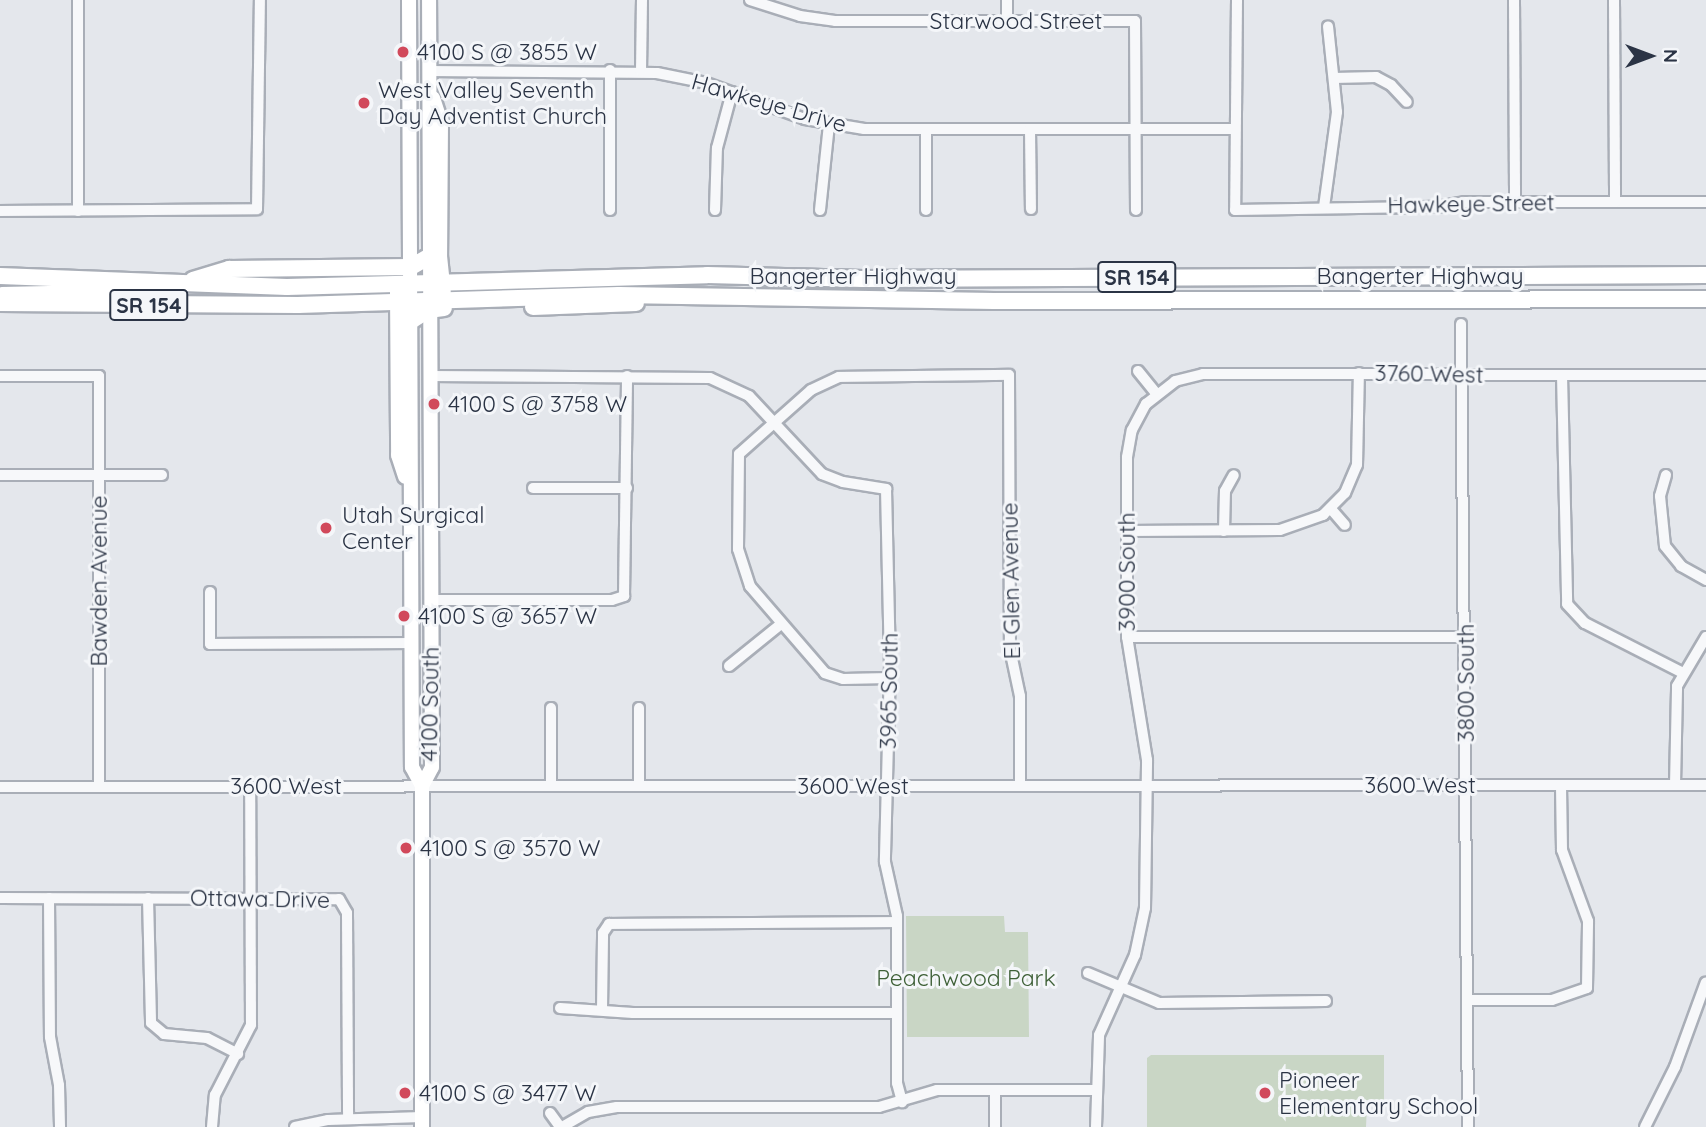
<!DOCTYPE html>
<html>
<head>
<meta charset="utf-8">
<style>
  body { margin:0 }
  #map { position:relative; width:1706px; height:1127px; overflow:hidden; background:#e4e7ec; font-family:Quicksand,sans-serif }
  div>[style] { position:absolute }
  .green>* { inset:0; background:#c9d6c5 }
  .roads { filter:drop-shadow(2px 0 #a9aeb7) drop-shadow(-2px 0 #a9aeb7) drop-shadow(0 2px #a9aeb7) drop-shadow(0 -2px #a9aeb7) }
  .minor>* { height:10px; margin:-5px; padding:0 5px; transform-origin:5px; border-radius:5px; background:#f7f8fa }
  .major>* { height:14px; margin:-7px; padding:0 7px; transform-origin:7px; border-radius:7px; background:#fff }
  .highway>* { height:16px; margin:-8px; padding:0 8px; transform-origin:8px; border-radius:8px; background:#fff }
  .dots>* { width:19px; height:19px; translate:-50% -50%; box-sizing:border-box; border:4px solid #f4f6f9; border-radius:50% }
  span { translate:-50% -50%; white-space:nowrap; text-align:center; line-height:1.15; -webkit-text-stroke:6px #f4f6f9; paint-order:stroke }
  .shield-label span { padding:2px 5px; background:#f4f6f9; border:2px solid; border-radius:5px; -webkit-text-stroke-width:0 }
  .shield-label { font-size:21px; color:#2b3445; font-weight:700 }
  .street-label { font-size:23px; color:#2b3445 }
  .poi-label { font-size:23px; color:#2b3445 }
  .left { translate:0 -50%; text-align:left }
  .park-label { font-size:23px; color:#3f6138 }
  .north { position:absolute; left:1615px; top:21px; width:70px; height:70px; -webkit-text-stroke:5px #f4f6f9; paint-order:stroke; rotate:90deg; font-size:19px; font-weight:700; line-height:28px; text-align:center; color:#2b3445 }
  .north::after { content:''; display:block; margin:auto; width:24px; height:32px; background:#2b3445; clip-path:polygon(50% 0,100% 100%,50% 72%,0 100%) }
</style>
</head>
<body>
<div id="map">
  <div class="green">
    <div style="clip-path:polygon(1004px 916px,1005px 932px,1028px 932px,1029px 1037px,907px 1037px,906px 916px)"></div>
    <div style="clip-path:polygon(1151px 1055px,1384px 1055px,1384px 1104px,1367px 1104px,1366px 1127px,1147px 1127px,1147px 1058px)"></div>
  </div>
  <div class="roads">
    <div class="minor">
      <div style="left:750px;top:0;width:52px;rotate:17.7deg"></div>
      <div style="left:800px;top:16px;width:35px;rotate:8deg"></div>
      <div style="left:835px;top:21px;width:300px"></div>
      <div style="left:1135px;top:21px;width:189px;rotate:89.7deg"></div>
      <div style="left:1007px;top:0;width:21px;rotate:90deg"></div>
      <div style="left:1237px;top:0;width:210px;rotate:90.5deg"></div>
      <div style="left:1235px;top:210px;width:202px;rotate:-0.9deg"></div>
      <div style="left:1437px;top:207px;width:29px;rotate:-10deg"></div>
      <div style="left:1466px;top:202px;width:240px"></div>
      <div style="left:1514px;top:0;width:202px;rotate:89.7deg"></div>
      <div style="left:1614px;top:0;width:202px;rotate:89.7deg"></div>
      <div style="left:610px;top:70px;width:140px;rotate:90deg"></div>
      <div style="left:429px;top:71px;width:228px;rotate:0.5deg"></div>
      <div style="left:657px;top:73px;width:50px;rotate:11.5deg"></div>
      <div style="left:706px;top:83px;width:105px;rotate:20deg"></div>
      <div style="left:805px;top:119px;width:60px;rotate:9.6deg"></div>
      <div style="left:864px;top:129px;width:371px"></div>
      <div style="left:641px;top:71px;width:71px;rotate:-89.2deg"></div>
      <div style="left:1334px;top:78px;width:42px;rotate:-1.4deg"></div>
      <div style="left:1376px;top:77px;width:17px;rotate:28deg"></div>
      <div style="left:1391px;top:85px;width:23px;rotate:47deg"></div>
      <div style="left:1030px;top:130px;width:79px;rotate:89.3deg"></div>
      <div style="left:1324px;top:207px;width:96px;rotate:-82.2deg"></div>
      <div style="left:1337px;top:112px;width:86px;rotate:-96deg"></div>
      <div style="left:715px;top:210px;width:62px;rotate:-88.2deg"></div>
      <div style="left:717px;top:148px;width:58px;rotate:-75deg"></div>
      <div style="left:820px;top:210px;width:86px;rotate:-84deg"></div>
      <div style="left:926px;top:210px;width:80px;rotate:-90deg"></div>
      <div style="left:0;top:211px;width:257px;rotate:-0.4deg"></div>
      <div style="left:257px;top:209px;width:209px;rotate:-89.2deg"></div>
      <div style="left:78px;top:211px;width:211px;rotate:-90deg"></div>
      <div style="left:1461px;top:324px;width:803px;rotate:89.5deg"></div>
      <div style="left:1138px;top:371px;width:28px;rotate:51deg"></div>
      <div style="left:1562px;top:375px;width:229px;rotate:88.7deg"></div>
      <div style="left:1567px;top:604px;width:26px;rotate:47deg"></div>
      <div style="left:1585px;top:623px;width:110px;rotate:27deg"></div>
      <div style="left:0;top:376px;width:99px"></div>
      <div style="left:99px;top:376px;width:411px;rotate:90deg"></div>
      <div style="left:430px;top:376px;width:280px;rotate:0.4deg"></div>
      <div style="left:710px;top:378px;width:43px;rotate:24.8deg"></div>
      <div style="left:749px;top:396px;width:107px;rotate:46.9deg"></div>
      <div style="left:822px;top:474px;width:22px;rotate:21deg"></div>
      <div style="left:843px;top:482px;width:44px;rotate:9.2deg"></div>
      <div style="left:886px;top:489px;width:176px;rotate:88.7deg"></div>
      <div style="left:890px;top:665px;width:197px;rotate:91.5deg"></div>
      <div style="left:885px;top:862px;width:55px;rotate:77.5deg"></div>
      <div style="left:897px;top:916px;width:167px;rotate:90deg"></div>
      <div style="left:897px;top:1083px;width:20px;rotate:75deg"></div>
      <div style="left:0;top:475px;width:162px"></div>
      <div style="left:1666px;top:475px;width:22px;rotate:106deg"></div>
      <div style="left:1660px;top:496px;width:50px;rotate:84.3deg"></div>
      <div style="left:1665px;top:546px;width:26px;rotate:51deg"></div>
      <div style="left:1681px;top:566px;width:29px;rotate:29deg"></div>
      <div style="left:533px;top:488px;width:94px"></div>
      <div style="left:1331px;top:509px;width:21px;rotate:49deg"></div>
      <div style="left:1127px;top:531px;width:153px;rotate:-0.4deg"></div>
      <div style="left:1280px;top:530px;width:46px;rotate:-19.2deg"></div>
      <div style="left:1323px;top:515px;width:31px;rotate:-45deg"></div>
      <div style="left:1345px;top:493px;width:30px;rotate:-67deg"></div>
      <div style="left:1357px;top:465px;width:92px;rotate:-88.8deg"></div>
      <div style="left:1224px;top:531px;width:40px;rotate:-88.6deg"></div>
      <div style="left:1225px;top:491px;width:18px;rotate:-61deg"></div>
      <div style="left:210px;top:592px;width:52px;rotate:90deg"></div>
      <div style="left:210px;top:644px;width:201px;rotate:-0.3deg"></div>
      <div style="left:431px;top:600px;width:181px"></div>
      <div style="left:612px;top:600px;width:13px;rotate:-18deg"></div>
      <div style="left:624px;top:596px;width:220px;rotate:-89.2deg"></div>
      <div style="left:1127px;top:637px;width:339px"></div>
      <div style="left:729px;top:666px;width:67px;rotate:-38.9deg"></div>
      <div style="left:889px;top:678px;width:46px;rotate:178.8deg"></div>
      <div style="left:843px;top:679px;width:19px;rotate:-162deg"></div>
      <div style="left:825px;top:673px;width:115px;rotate:-130.8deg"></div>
      <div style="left:750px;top:586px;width:39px;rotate:-108deg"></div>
      <div style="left:738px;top:549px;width:95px;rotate:-89.4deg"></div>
      <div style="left:739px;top:454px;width:96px;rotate:-41.6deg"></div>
      <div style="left:811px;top:390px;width:31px;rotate:-25deg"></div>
      <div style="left:839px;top:377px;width:170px;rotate:-0.7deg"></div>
      <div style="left:1009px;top:375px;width:274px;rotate:89.8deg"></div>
      <div style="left:1010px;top:649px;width:48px;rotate:78deg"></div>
      <div style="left:1020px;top:696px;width:90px;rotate:90deg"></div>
      <div style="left:551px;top:708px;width:78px;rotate:90deg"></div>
      <div style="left:639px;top:708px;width:78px;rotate:90deg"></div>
      <div style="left:1675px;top:785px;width:99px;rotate:-88.8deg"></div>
      <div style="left:1677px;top:686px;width:57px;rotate:-59.4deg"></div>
      <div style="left:0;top:787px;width:1706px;rotate:-0.07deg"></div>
      <div style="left:0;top:898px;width:339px;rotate:0.2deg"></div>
      <div style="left:339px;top:899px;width:16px;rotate:60deg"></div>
      <div style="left:347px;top:913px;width:206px;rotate:89.7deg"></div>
      <div style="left:49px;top:898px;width:139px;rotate:89.6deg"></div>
      <div style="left:50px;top:1037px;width:49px;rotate:79.4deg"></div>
      <div style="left:59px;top:1085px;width:42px;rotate:88.6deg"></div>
      <div style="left:148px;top:898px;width:125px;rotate:88.6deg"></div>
      <div style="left:151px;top:1023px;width:17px;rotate:40deg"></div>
      <div style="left:164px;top:1034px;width:43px;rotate:5.3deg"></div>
      <div style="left:207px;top:1038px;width:35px;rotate:27deg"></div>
      <div style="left:1088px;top:973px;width:77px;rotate:22.9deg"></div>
      <div style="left:1159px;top:1003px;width:167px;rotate:-0.7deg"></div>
      <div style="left:1468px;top:1000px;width:84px"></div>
      <div style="left:1552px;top:1000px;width:37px;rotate:-19deg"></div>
      <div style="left:1587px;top:988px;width:67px;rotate:-89.1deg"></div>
      <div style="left:1588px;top:921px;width:76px;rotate:-110.1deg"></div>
      <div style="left:1562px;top:850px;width:65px;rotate:-90.9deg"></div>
      <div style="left:560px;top:1008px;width:73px;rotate:3.9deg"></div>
      <div style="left:633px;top:1013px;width:264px"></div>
      <div style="left:602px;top:1009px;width:76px;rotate:-89.2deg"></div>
      <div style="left:603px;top:933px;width:11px;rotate:-56deg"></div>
      <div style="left:609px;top:924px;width:288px;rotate:-0.4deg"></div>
      <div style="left:995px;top:1090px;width:37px;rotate:90deg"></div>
      <div style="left:550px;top:1113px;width:17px;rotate:54deg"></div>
      <div style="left:212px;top:1127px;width:32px;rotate:-85deg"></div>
      <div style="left:215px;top:1095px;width:79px;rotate:-62.8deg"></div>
      <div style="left:251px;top:1025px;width:239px;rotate:-90.2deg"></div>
      <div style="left:295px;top:1127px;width:34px;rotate:-12deg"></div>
      <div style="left:328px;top:1120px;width:94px;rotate:-1.8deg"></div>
      <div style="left:562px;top:1127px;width:30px;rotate:-30deg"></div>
      <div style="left:588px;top:1112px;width:29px;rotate:-10deg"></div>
      <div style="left:617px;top:1107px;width:262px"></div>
      <div style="left:879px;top:1107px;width:60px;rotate:-16.3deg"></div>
      <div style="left:937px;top:1090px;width:159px"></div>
      <div style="left:1096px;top:1127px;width:92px;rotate:-88.1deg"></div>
      <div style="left:1099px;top:1035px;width:88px;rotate:-65.8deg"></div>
      <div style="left:1135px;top:955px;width:48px;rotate:-78deg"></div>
      <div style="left:1145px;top:908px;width:148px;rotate:-89.2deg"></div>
      <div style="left:1147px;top:760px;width:125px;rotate:-99.2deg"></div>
      <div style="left:1127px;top:637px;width:180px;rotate:-90deg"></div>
      <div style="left:1127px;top:457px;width:27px;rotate:-80deg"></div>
      <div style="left:1132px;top:430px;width:30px;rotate:-62deg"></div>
      <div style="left:1146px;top:404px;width:37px;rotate:-38deg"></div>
      <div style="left:1175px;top:381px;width:29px;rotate:-14deg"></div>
      <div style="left:1203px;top:374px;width:503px;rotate:0.11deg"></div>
      <div style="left:1645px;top:1127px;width:67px;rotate:-63.4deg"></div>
      <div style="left:1675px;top:1067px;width:90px;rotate:-70deg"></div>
    </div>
    <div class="major">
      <div style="left:409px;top:0;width:767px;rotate:89.78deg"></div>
      <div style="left:412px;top:767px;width:21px;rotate:62deg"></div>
      <div style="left:433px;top:98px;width:25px;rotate:72deg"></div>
      <div style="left:441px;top:122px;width:134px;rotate:90.4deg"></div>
      <div style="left:440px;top:256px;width:36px;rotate:84deg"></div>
      <div style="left:397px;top:292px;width:163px;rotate:89.6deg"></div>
      <div style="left:398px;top:455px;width:23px;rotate:72deg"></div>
      <div style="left:422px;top:1127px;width:341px;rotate:-90deg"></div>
      <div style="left:422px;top:786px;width:21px;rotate:-62deg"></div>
      <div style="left:432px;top:767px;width:767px;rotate:-90.22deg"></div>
    </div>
    <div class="highway">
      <div style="left:0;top:276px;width:287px;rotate:2.2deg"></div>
      <div style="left:287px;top:287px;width:420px;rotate:-1.6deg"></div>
      <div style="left:707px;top:275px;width:156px;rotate:1.5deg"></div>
      <div style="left:863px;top:279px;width:843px;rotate:-0.27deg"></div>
      <div style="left:193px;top:280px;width:38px;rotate:-17deg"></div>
      <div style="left:229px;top:269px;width:182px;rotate:-0.6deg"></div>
      <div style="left:411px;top:267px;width:20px;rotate:-30deg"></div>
      <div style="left:2px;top:295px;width:142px;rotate:-1.2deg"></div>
      <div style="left:144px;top:292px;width:28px;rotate:-13deg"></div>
      <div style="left:0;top:303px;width:298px;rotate:0.4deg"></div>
      <div style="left:298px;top:305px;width:321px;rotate:-1.8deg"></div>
      <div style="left:619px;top:295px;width:375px;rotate:0.9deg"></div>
      <div style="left:994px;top:301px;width:712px;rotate:-0.16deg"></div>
      <div style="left:533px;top:307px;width:103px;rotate:-2.2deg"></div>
      <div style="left:411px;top:321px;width:20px;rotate:-33deg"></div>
      <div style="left:428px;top:310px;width:16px;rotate:-7deg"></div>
    </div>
  </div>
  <div class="dots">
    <div style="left:403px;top:52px;background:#d1495b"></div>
    <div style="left:364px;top:103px;background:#d1495b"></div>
    <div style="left:434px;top:404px;background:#d1495b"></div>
    <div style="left:326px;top:528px;background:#d1495b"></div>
    <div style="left:404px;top:616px;background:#d1495b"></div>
    <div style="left:406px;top:848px;background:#d1495b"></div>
    <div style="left:405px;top:1093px;background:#d1495b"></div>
    <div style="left:1265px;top:1093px;background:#d1495b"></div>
  </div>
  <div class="shield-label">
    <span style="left:1137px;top:277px">SR 154</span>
    <span style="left:149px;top:305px">SR 154</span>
  </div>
  <div class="street-label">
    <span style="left:1016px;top:21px">Starwood Street</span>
    <span style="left:769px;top:103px;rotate:16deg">Hawkeye Drive</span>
    <span style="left:1471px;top:204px;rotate:-1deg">Hawkeye Street</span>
    <span style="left:853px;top:276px">Bangerter Highway</span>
    <span style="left:1420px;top:276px">Bangerter Highway</span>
    <span style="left:1429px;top:374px;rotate:1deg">3760 West</span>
    <span style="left:1127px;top:572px;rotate:-90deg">3900 South</span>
    <span style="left:99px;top:581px;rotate:-90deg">Bawden Avenue</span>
    <span style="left:1011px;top:581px;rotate:-91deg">El Glen Avenue</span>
    <span style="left:1466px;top:683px;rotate:-90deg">3800 South</span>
    <span style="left:889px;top:691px;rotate:-89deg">3965 South</span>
    <span style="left:430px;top:704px;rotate:-89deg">4100 South</span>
    <span style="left:1420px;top:785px">3600 West</span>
    <span style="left:286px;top:786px">3600 West</span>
    <span style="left:853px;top:786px">3600 West</span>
    <span style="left:260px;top:899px;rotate:1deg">Ottawa Drive</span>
  </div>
  <div class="poi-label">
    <span class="left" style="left:417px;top:52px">4100 S @ 3855 W</span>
    <span class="left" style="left:378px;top:103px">West Valley Seventh<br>Day Adventist Church</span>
    <span class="left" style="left:448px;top:404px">4100 S @ 3758 W</span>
    <span class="left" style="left:342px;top:528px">Utah Surgical<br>Center</span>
    <span class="left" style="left:418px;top:616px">4100 S @ 3657 W</span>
    <span class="left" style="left:420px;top:848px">4100 S @ 3570 W</span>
    <span class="left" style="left:1279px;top:1093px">Pioneer<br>Elementary School</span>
    <span class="left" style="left:419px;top:1093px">4100 S @ 3477 W</span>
  </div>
  <div class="park-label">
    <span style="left:966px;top:978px">Peachwood Park</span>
  </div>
  <div class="north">N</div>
</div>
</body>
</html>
